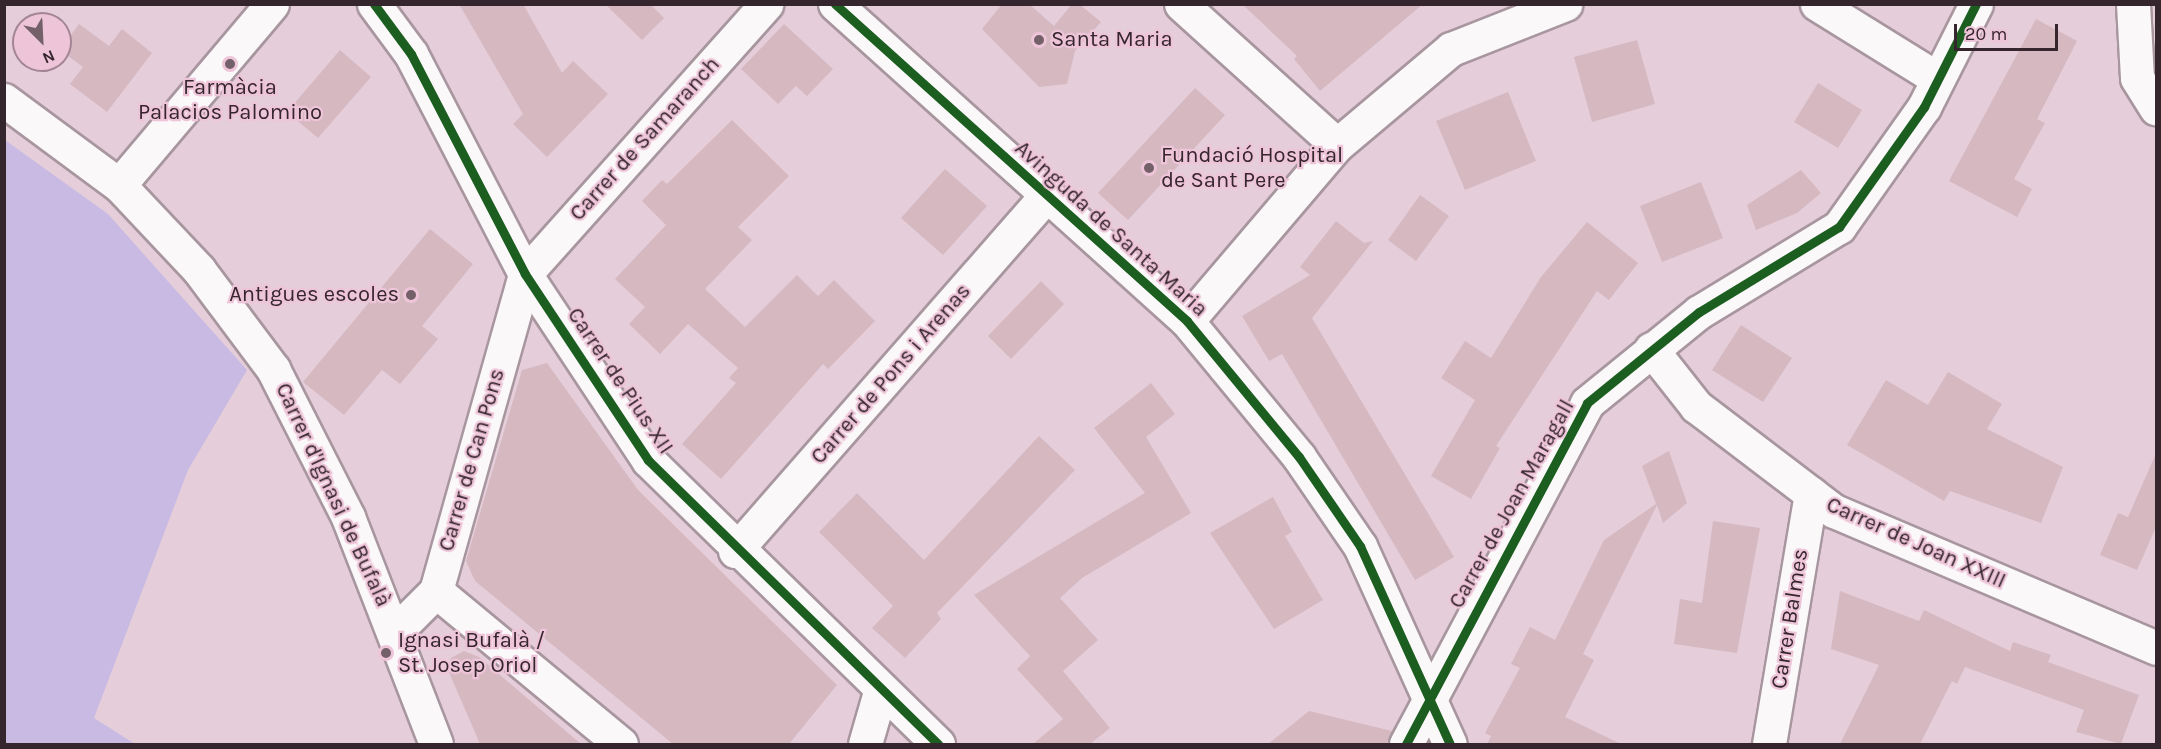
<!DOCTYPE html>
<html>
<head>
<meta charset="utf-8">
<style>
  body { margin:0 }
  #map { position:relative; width:2161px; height:749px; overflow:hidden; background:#e5ced9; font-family:Karla,sans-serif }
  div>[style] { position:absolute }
  .green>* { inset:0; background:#c8bae3 }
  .building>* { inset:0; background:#d5b8c0 }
  .roads { filter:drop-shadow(2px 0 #a8969f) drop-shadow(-2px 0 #a8969f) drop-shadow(0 2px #a8969f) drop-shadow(0 -2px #a8969f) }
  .minor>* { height:33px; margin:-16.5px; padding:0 16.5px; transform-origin:16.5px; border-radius:16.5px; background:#fbf8f9 }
  .cycleway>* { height:9px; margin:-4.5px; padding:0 4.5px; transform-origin:4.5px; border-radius:4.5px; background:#1b5e20 }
  .dots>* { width:16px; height:16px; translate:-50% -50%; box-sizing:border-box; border:3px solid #eec5d8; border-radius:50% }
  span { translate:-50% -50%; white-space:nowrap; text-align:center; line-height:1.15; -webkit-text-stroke:4.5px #eec5d8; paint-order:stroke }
  .poi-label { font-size:22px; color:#35252d }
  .left { translate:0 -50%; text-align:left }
  .right { translate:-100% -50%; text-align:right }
  .street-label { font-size:22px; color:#35252d }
  .frame { position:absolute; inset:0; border:6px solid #35252d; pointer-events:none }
  .north { position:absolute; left:12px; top:12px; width:60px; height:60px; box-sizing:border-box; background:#eec5d8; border:2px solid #a48594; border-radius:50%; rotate:156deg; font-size:16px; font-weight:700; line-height:24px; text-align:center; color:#35252d }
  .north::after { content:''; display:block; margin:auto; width:21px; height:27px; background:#736069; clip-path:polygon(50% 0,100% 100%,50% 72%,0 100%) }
  .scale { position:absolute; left:1954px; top:24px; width:104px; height:27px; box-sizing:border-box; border:3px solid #35252d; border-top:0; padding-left:8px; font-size:18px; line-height:21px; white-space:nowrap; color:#35252d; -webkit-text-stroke:4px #eec5d8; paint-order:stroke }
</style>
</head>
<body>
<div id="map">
  <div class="green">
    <div style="clip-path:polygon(5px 140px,108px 214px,247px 370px,188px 470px,94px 718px,135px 744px,5px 744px)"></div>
  </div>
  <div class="building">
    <div style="clip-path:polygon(459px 4px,523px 4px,562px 73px,573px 61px,608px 94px,547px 157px,513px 124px,523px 114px)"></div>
    <div style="clip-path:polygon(605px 4px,650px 4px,664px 18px,642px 40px)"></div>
    <div style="clip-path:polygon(1002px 4px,1029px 4px,1054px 26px,1072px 4px,1079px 4px,1101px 22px,1075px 51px,1067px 84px,1039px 87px,982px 29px)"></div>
    <div style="clip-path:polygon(1242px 4px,1423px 4px,1320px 91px,1294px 59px,1297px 56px)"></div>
    <div style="clip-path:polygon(2036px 19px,2077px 41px,2037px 119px,2045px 123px,2014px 179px,2032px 189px,2017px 217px,1949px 181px)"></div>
    <div style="clip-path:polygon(79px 24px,109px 46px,122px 29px,152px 53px,107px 112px,70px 84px,83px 67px,60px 50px)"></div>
    <div style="clip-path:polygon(784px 24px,833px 69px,807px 96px,796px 86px,778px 104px,741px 69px)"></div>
    <div style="clip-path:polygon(1637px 40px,1655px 104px,1592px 122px,1574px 57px)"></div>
    <div style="clip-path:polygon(340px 50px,371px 77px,318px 138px,287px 112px)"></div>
    <div style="clip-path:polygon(1818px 83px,1862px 110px,1838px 148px,1794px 122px)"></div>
    <div style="clip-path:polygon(1195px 88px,1225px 115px,1128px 220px,1098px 193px)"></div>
    <div style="clip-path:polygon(1508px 92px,1536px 161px,1465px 190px,1436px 121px)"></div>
    <div style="clip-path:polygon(732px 120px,789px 176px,738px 227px,752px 240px,705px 289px,745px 327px,797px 275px,818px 296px,834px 280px,875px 321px,828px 369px,823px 364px,721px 479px,682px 444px,736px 383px,729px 378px,738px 368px,688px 324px,660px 354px,629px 324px,645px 307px,615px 279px,666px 225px,642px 201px,662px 180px,667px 184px)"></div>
    <div style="clip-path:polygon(945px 169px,987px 206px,943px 255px,901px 218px)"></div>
    <div style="clip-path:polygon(1801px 170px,1821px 193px,1797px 213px,1756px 230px,1747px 205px)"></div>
    <div style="clip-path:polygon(1701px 182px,1723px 238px,1662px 262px,1640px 206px)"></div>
    <div style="clip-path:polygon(1420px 195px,1449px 216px,1416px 261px,1388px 240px)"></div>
    <div style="clip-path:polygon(1336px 221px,1364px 243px,1373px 241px,1312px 318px,1454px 557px,1415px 580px,1282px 354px,1269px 361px,1242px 316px,1310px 275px,1300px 267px)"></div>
    <div style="clip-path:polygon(1587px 222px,1638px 263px,1609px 300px,1597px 291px,1496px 446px,1500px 448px,1471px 499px,1431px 476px,1475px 400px,1441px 378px,1465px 341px,1491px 358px,1541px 277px)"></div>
    <div style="clip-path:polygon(430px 229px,473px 264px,422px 326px,438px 339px,400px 384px,382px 370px,344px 415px,303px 382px)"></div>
    <div style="clip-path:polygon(1041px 281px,1064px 304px,1011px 359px,988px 336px)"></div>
    <div style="clip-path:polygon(1741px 325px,1792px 358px,1763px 402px,1712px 370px)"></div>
    <div style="clip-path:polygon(547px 363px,638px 490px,837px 685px,789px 744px,673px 744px,475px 581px,466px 561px,522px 370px)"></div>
    <div style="clip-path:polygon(1948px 372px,2002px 404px,1987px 429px,2063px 467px,2041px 523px,1950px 491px,1944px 501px,1847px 445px,1886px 380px,1928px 405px)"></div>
    <div style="clip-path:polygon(1151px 383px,1175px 414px,1146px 437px,1191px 513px,1082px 578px,1060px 598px,1098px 640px,1063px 671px,1110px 728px,1090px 744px,1033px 744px,1063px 719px,1017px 669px,1030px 656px,974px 595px,1145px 493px,1094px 428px)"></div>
    <div style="clip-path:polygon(1039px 436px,1075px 470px,937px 613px,941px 619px,905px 658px,872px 628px,893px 606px,819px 532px,857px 493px,924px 560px)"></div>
    <div style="clip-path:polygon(1669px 451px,1687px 503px,1663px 523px,1657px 505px,1583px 654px,1594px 660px,1565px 717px,1621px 744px,1487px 744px,1491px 736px,1485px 733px,1520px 668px,1511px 664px,1530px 627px,1555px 640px,1604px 540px,1656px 504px,1642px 466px)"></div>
    <div style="clip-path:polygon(2157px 451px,2157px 525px,2137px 570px,2100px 555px,2118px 513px,2128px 517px)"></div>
    <div style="clip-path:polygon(1273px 497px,1292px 532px,1285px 536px,1323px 600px,1274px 629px,1210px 533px)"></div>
    <div style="clip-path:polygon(1713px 521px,1760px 528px,1737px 653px,1674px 644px,1680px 599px,1702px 603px)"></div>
    <div style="clip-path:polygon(1840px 591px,1919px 621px,1924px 610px,2010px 651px,2013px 642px,2051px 655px,2048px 662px,2139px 695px,2121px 744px,2076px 732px,2084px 710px,1965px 667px,1957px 684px,1952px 681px,1920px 744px,1840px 744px,1879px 665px,1831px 649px)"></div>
    <div style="clip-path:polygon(464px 651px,479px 657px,581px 744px,480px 744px,448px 670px,451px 658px)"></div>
    <div style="clip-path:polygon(1309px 711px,1392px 731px,1387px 744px,1268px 744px)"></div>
  </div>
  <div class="roads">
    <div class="minor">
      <div style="left:374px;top:4px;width:62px;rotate:53.5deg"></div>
      <div style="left:411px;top:54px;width:248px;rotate:62.6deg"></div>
      <div style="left:525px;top:274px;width:223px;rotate:56.5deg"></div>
      <div style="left:648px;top:460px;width:406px;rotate:44.4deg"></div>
      <div style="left:835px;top:4px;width:474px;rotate:42deg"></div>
      <div style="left:1187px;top:321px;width:176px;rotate:50.5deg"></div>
      <div style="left:1299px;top:457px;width:108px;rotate:55.6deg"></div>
      <div style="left:1360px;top:546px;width:217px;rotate:65.6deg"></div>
      <div style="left:1181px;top:4px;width:210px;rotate:42.1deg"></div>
      <div style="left:1817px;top:4px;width:142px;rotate:31.8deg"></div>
      <div style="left:2133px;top:4px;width:74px;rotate:86.9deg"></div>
      <div style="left:2137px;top:78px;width:36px;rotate:58deg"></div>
      <div style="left:4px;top:100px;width:143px;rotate:36.5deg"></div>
      <div style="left:119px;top:185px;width:117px;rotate:46.7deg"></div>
      <div style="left:199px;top:270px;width:124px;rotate:53.2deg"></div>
      <div style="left:273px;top:369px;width:166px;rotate:63.1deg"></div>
      <div style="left:348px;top:517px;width:243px;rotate:68.8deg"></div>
      <div style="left:119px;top:185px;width:237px;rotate:-49.8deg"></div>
      <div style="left:1187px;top:321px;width:231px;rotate:-49.6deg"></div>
      <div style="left:1337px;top:145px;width:149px;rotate:-40.1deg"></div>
      <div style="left:1451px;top:49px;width:123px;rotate:-21.5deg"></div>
      <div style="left:1651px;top:349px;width:73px;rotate:51.7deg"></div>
      <div style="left:1696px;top:406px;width:173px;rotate:37.3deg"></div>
      <div style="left:1834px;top:511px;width:350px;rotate:23deg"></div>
      <div style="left:735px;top:551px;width:472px;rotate:-48.8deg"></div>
      <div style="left:436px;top:591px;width:240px;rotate:39.6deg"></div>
      <div style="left:395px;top:632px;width:58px;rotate:-45deg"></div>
      <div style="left:436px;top:591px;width:329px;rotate:-74.3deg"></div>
      <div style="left:525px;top:274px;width:362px;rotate:-48.2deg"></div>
      <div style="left:865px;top:744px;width:54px;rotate:-73.9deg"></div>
      <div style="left:1406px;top:744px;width:386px;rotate:-62deg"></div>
      <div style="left:1587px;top:403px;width:144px;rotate:-39.1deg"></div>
      <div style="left:1699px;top:312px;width:164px;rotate:-31.3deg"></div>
      <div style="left:1839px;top:227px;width:147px;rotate:-54.7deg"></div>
      <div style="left:1924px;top:107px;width:115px;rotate:-63.2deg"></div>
      <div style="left:1769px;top:744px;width:254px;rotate:-80.5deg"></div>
    </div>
  </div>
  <div class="cycleway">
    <div style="left:374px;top:4px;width:62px;rotate:53.5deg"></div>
    <div style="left:411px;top:54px;width:248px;rotate:62.6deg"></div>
    <div style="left:525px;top:274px;width:223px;rotate:56.5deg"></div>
    <div style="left:648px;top:460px;width:406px;rotate:44.4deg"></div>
    <div style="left:835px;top:4px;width:474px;rotate:42deg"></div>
    <div style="left:1187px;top:321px;width:176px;rotate:50.5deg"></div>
    <div style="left:1299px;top:457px;width:108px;rotate:55.6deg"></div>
    <div style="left:1360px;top:546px;width:217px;rotate:65.6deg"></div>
    <div style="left:1406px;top:744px;width:386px;rotate:-62deg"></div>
    <div style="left:1587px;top:403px;width:144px;rotate:-39.1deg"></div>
    <div style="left:1699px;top:312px;width:164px;rotate:-31.3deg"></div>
    <div style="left:1839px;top:227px;width:147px;rotate:-54.7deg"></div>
    <div style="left:1924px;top:107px;width:115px;rotate:-63.2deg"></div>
  </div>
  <div class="dots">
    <div style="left:1039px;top:40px;background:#736069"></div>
    <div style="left:230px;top:64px;background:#736069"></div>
    <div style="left:1149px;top:168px;background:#736069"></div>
    <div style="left:411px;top:295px;background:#736069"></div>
    <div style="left:386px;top:653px;background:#736069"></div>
  </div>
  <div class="poi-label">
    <span class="left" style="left:1051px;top:40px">Santa Maria</span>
    <span style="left:230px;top:100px">Farmàcia<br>Palacios Palomino</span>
    <span class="left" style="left:1161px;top:168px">Fundació Hospital<br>de Sant Pere</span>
    <span class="right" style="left:399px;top:295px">Antigues escoles</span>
    <span class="left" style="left:398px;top:653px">Ignasi Bufalà /<br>St. Josep Oriol</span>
  </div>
  <div class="street-label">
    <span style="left:645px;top:139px;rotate:-48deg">Carrer de Samaranch</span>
    <span style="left:1111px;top:229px;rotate:42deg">Avinguda de Santa Maria</span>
    <span style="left:891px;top:374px;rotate:-49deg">Carrer de Pons i Arenas</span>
    <span style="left:620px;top:381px;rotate:56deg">Carrer de Pius XII</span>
    <span style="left:472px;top:460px;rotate:-74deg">Carrer de Can Pons</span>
    <span style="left:333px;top:495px;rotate:65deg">Carrer d'Ignasi de Bufalà</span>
    <span style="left:1512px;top:504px;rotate:-61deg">Carrer de Joan Maragall</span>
    <span style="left:1916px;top:543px;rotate:24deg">Carrer de Joan XXIII</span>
    <span style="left:1790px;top:619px;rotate:-81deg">Carrer Balmes</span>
  </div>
  <div class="frame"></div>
  <div class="north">N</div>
  <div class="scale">20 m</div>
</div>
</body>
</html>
